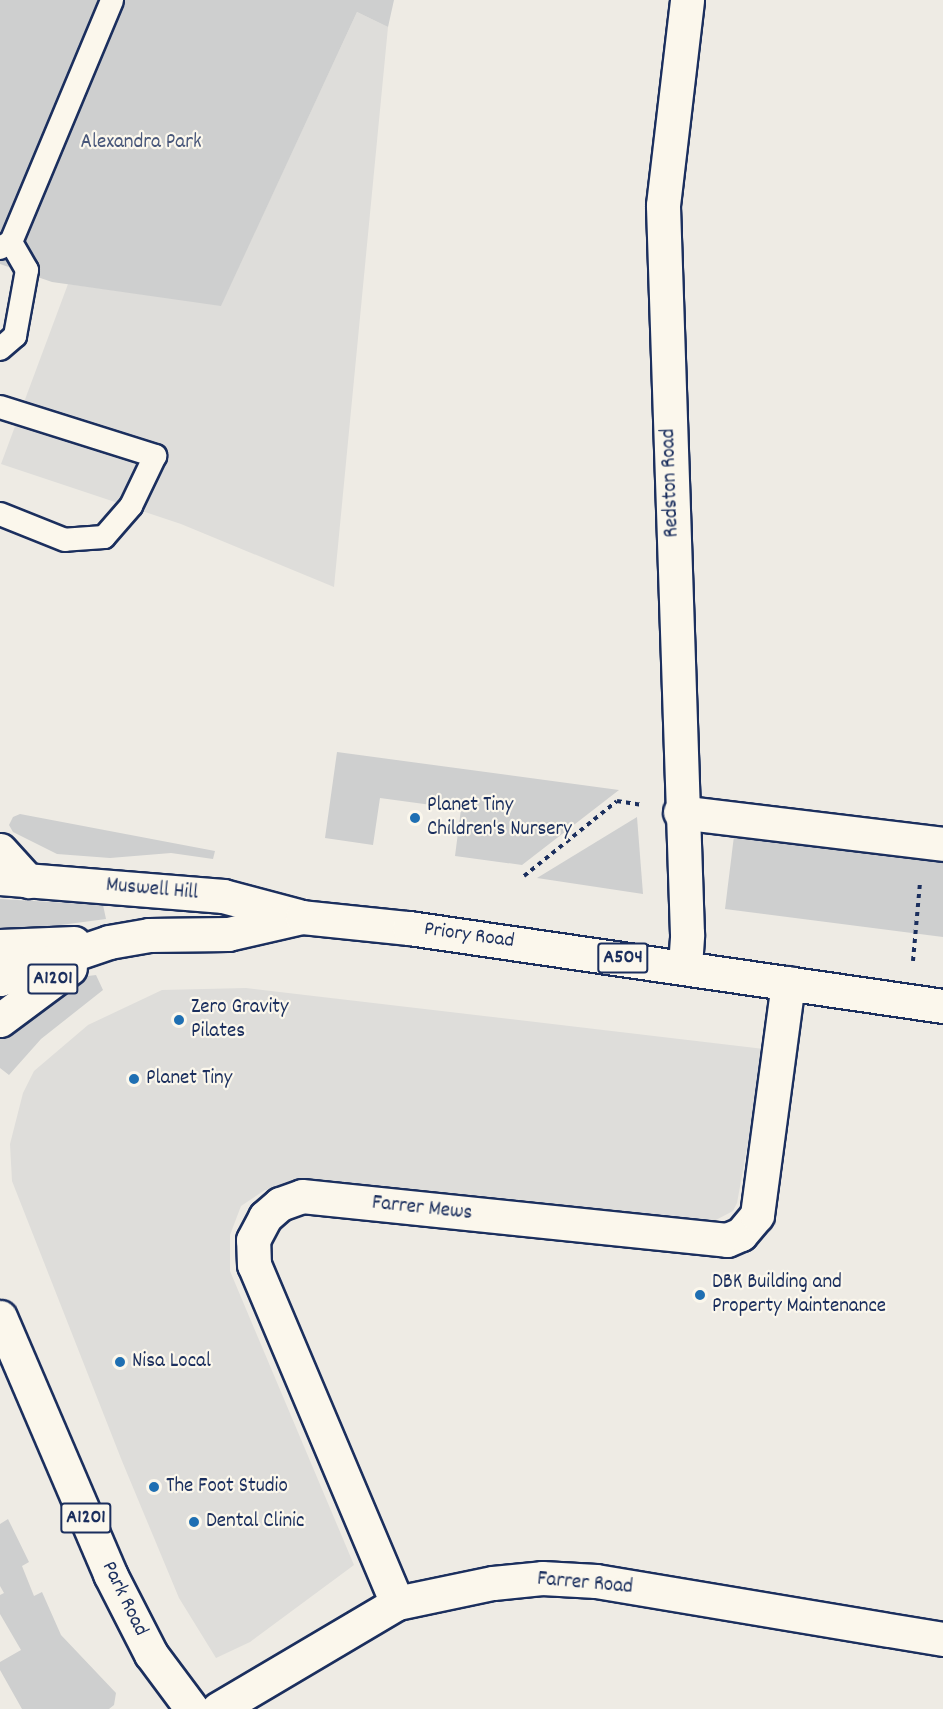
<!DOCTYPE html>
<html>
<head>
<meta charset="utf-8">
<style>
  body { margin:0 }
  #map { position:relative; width:943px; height:1709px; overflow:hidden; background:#eeebe4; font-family:Dekko,sans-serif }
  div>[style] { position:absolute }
  .built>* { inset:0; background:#deddda }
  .green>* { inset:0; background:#cecfcf }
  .path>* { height:4px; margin-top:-2px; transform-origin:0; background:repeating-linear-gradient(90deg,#1b2f5e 0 4.5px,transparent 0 9px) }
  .roads { filter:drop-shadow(2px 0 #1b2f5e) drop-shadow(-2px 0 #1b2f5e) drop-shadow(0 2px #1b2f5e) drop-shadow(0 -2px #1b2f5e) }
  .lane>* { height:22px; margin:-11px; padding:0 11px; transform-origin:11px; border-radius:11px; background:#fbf7ec }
  .street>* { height:33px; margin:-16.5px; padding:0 16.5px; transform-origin:16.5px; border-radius:16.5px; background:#fbf7ec }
  .primary>* { height:33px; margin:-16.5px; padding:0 16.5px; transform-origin:16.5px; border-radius:16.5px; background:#fbf7ec }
  .dots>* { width:16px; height:16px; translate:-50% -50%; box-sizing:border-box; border:3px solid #fbf7ec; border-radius:50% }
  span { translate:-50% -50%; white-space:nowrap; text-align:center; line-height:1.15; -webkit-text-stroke:4.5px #fbf7ec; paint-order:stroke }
  .shield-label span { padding:2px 4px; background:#fbf7ec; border:2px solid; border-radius:4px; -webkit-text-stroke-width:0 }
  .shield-label { font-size:20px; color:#1b2f5e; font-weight:700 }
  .park-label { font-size:21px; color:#48577a }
  .street-label { font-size:21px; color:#1b2f5e }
  .poi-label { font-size:21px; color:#1b2f5e }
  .left { translate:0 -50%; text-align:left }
</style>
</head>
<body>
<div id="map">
  <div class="built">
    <div style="clip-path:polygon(357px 12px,388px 27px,334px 587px,181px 524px,1px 464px,68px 284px,221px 305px)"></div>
    <div style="clip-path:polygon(246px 988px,765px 1049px,737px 1203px,733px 1211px,712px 1222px,318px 1186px,265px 1190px,241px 1206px,230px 1235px,230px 1271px,354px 1565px,250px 1642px,216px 1658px,179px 1598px,122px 1461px,12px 1181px,10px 1144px,23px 1093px,34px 1071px,88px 1025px,162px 990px)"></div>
  </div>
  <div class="green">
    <div style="clip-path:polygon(0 0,394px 0,388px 27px,357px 12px,221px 306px,52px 282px,0 264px)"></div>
    <div style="clip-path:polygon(337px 752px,619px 790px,522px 865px,455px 856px,461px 809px,380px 798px,373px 845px,325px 838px)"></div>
    <div style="clip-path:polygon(20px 814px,215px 851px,213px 859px,171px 853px,110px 858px,57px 854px,13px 832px,9px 825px,13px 817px)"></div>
    <div style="clip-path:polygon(637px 817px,643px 894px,537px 878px)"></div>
    <div style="clip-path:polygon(734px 836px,943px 861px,943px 937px,725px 909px)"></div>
    <div style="clip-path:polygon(0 899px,103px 905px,106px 919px,0 933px)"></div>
    <div style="clip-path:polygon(96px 975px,103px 990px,41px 1039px,9px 1075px,0 1068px,0 1034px,72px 978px)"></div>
    <div style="clip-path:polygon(8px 1519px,29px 1562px,22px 1566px,34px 1596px,42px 1592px,61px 1635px,116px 1693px,114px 1705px,109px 1709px,22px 1709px,0 1670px,0 1662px,21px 1650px,0 1614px,0 1595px,4px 1593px,0 1586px,0 1524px)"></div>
  </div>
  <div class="path">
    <div style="left:524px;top:876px;width:119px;rotate:-38.9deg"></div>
    <div style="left:617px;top:801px;width:24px;rotate:9deg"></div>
    <div style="left:913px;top:961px;width:79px;rotate:-84.9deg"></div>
  </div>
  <div class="roads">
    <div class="lane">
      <div style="left:0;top:248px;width:13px;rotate:-29deg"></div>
      <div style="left:11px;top:242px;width:262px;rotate:-67.3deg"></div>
      <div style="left:0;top:349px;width:20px;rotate:-41deg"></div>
      <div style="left:15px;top:336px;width:67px;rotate:-79.7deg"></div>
      <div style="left:27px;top:270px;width:32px;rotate:-120deg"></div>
      <div style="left:0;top:407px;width:163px;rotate:17.5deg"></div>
      <div style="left:155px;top:456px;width:55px;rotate:115.6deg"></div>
      <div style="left:131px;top:506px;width:41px;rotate:131.1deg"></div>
      <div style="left:104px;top:537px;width:39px;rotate:176deg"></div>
      <div style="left:65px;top:540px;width:70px;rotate:-158.2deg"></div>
    </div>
    <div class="street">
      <div style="left:680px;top:812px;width:265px;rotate:6.9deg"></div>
      <div style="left:685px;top:966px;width:32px;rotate:-86deg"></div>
      <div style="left:687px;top:934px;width:729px;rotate:-91.89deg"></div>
      <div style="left:663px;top:205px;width:206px;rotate:-83.3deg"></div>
      <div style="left:397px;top:1603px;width:367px;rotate:-112.9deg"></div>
      <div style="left:254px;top:1265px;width:25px;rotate:-92deg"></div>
      <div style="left:253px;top:1240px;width:26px;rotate:-62deg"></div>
      <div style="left:265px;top:1217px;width:20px;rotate:-41deg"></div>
      <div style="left:280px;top:1204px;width:23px;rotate:-20deg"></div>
      <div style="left:302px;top:1196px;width:427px;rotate:5.9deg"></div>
      <div style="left:727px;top:1240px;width:15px;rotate:-23deg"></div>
      <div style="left:741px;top:1234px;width:25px;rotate:-50deg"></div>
      <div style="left:757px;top:1215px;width:234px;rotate:-82.4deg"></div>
      <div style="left:218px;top:1709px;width:208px;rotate:-30.6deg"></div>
      <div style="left:397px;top:1603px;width:98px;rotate:-11.8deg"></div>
      <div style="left:493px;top:1583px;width:49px;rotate:-5.8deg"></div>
      <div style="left:542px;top:1578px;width:54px;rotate:3.2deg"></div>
      <div style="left:596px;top:1581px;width:352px;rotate:9.5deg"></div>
    </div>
    <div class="primary">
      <div style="left:0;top:850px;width:42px;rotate:47.9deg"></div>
      <div style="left:0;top:878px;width:224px;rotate:4.6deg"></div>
      <div style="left:223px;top:896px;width:78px;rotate:14.9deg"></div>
      <div style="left:0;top:946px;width:74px;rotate:-2.3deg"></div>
      <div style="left:0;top:979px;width:115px;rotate:-18.7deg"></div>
      <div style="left:109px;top:942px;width:41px;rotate:-9.9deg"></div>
      <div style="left:149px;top:935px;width:79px;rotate:-0.7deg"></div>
      <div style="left:228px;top:934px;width:76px;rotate:-12.9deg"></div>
      <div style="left:302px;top:917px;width:108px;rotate:5.9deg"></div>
      <div style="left:409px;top:928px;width:540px;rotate:8.31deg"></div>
      <div style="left:0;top:1020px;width:87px;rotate:-36.6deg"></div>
      <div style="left:0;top:1317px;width:280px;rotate:66.8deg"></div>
      <div style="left:110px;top:1574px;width:90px;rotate:62.9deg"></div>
      <div style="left:151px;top:1654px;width:69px;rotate:53.3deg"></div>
    </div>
  </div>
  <div class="dots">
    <div style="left:415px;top:818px;background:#1f6fb2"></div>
    <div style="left:179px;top:1020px;background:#1f6fb2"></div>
    <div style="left:134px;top:1079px;background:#1f6fb2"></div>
    <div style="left:700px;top:1295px;background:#1f6fb2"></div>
    <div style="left:120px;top:1362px;background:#1f6fb2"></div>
    <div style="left:154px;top:1487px;background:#1f6fb2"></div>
    <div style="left:194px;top:1522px;background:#1f6fb2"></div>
  </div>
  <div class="shield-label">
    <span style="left:623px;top:958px">A504</span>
    <span style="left:53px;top:979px">A1201</span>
    <span style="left:86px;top:1518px">A1201</span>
  </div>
  <div class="park-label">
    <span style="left:141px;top:143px">Alexandra Park</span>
  </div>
  <div class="street-label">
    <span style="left:671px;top:483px;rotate:-92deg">Redston Road</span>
    <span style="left:152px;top:890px;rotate:5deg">Muswell Hill</span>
    <span style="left:469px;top:936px;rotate:8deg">Priory Road</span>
    <span style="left:422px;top:1209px;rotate:6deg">Farrer Mews</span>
    <span style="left:585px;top:1584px;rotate:5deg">Farrer Road</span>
    <span style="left:124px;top:1599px;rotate:64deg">Park Road</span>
  </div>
  <div class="poi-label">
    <span class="left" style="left:427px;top:818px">Planet Tiny<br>Children's Nursery</span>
    <span class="left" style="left:191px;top:1020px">Zero Gravity<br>Pilates</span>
    <span class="left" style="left:146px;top:1079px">Planet Tiny</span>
    <span class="left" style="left:712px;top:1295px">DBK Building and<br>Property Maintenance</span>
    <span class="left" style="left:132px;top:1362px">Nisa Local</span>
    <span class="left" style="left:166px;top:1487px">The Foot Studio</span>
    <span class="left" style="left:206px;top:1522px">Dental Clinic</span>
  </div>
</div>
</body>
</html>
